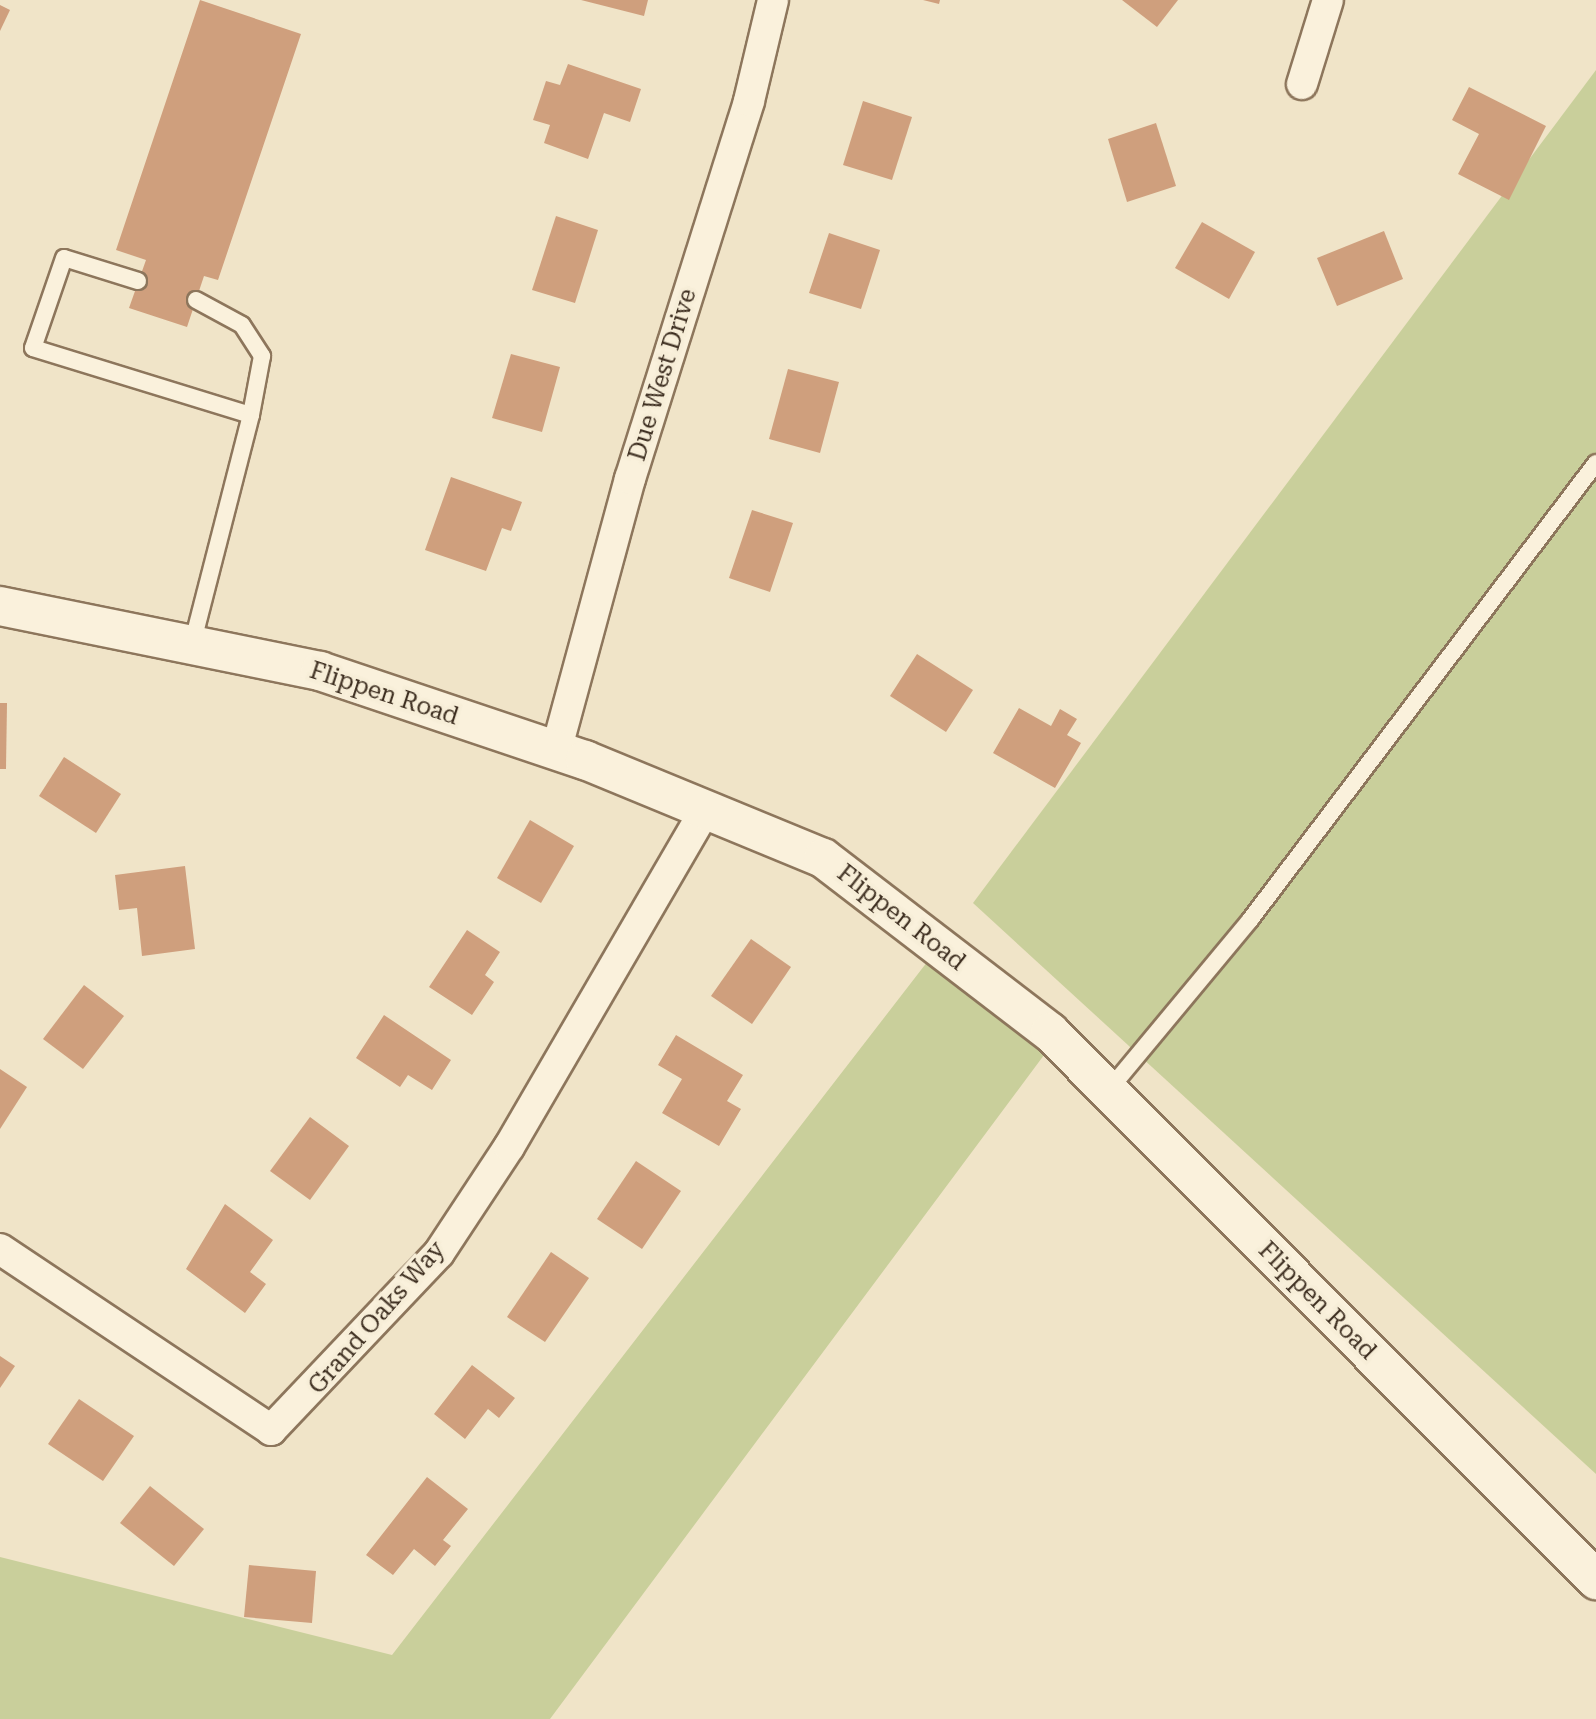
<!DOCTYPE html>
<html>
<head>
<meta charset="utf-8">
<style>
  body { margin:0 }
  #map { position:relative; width:1596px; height:1719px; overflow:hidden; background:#f0e4c8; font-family:"Roboto Serif",serif }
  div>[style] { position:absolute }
  .green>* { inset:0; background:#c9cf9b }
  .building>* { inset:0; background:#cf9f7d }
  .roads { filter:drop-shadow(2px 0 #8d765c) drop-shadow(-2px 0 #8d765c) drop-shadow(0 2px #8d765c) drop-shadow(0 -2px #8d765c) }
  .lane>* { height:16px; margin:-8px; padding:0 8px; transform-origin:8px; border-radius:8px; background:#faf1dc }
  .street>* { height:30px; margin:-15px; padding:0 15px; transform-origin:15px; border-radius:15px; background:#faf1dc }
  .secondary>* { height:38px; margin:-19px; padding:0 19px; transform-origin:19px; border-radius:19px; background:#faf1dc }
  span { translate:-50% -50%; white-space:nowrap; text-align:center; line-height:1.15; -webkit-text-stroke:7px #f7eed8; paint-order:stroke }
  .street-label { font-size:24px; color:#3d2e20 }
</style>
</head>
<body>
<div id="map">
  <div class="green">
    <div style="clip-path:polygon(1596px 70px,1596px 1474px,973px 903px)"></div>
    <div style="clip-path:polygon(931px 957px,1047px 1051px,550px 1719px,0 1719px,0 1557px,392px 1655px)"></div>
  </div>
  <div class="building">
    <div style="clip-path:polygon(200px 0,301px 34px,218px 280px,204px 276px,187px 327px,129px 308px,146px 260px,116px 250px)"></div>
    <div style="clip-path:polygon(581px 0,648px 0,644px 16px)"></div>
    <div style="clip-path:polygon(923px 0,940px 0,939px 4px)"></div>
    <div style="clip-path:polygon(1122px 0,1178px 0,1157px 27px)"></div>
    <div style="clip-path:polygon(0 5px,10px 10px,0 31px)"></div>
    <div style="clip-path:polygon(568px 64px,641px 89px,630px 122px,604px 113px,588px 159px,544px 143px,550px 125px,533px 120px,546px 81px,560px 85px)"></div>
    <div style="clip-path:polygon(1469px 87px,1546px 126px,1509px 200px,1458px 174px,1479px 134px,1452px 120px)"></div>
    <div style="clip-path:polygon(863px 101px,912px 117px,892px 180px,843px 165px)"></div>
    <div style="clip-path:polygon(1156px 123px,1176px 186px,1127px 202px,1108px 139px)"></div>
    <div style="clip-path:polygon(556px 216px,598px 230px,575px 303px,532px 290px)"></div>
    <div style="clip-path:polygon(1202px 222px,1255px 252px,1229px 299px,1175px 268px)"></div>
    <div style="clip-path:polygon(1384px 231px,1403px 279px,1337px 306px,1317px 258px)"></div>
    <div style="clip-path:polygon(829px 233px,880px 250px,861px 309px,809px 293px)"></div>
    <div style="clip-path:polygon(511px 354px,560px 367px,542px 432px,492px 418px)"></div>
    <div style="clip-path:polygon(788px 369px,839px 382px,820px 453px,769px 439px)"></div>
    <div style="clip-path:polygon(451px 477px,522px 502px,511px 531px,502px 528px,486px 571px,425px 550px)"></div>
    <div style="clip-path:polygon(752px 510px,793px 523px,770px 592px,729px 578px)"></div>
    <div style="clip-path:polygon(917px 654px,973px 690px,946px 732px,890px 696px)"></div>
    <div style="clip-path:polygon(0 703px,7px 703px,6px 769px,0 769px)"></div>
    <div style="clip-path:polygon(1019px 708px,1051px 726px,1060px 709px,1077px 719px,1067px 735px,1081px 743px,1055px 788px,993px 753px)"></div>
    <div style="clip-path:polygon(64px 757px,121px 794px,96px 833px,39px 796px)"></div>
    <div style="clip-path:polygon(530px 820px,574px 846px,541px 903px,497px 878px)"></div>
    <div style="clip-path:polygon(185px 866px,195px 949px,142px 956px,137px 908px,119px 910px,115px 875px)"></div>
    <div style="clip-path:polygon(467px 930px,500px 952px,485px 975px,494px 982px,472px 1015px,429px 987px)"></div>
    <div style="clip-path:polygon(751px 939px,791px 967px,752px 1024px,711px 996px)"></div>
    <div style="clip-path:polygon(84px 985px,124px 1016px,83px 1069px,43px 1039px)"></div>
    <div style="clip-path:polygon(384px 1015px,451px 1060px,432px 1090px,408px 1075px,400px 1087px,356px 1058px)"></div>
    <div style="clip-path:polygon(676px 1035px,743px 1075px,727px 1101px,741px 1109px,719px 1146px,662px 1113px,682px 1079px,658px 1065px)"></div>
    <div style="clip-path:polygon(0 1069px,27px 1087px,0 1129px)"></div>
    <div style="clip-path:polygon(310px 1117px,349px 1146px,310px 1200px,270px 1171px)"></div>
    <div style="clip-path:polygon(636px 1161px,681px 1191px,642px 1249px,597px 1219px)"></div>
    <div style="clip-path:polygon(225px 1204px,273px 1240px,250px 1272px,266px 1284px,245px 1313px,186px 1269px)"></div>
    <div style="clip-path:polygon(551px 1252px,589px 1278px,545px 1342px,507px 1317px)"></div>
    <div style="clip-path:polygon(0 1356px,15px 1366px,0 1388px)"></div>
    <div style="clip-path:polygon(472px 1365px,515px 1398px,499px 1418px,488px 1409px,465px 1439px,434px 1414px)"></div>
    <div style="clip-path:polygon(79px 1399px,134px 1436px,103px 1481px,48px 1444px)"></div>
    <div style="clip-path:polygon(427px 1477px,468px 1509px,443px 1540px,451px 1546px,435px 1566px,414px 1549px,393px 1575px,366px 1555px)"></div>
    <div style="clip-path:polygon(150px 1486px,204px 1529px,174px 1566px,120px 1523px)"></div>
    <div style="clip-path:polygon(249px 1565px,316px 1571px,312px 1623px,244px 1617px)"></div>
  </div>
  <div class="roads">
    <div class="lane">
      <div style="left:138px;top:281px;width:77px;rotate:-162.7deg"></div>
      <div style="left:64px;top:258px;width:95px;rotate:109deg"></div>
      <div style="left:33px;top:348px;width:228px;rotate:17.1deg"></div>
      <div style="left:251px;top:415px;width:236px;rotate:104.4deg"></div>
      <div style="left:196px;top:300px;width:52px;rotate:28.5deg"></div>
      <div style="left:242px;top:325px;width:37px;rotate:57deg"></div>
      <div style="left:262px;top:356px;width:60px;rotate:100.6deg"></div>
      <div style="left:1108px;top:1091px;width:222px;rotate:-50.3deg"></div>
      <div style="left:1250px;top:920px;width:573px;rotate:-52.87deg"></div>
    </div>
    <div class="street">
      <div style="left:1302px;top:84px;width:88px;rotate:-72.8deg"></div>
      <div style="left:556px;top:751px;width:282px;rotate:-74.8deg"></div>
      <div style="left:630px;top:479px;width:396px;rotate:-72.5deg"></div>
      <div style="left:749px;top:101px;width:104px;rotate:-76.6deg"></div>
      <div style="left:0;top:1249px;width:326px;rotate:33.7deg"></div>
      <div style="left:271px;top:1430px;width:244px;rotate:-46.5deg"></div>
      <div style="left:439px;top:1253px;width:127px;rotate:-56.6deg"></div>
      <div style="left:509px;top:1147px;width:390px;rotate:-59.8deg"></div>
    </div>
    <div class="secondary">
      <div style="left:0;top:606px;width:327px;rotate:11.5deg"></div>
      <div style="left:320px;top:671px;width:280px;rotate:18.6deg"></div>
      <div style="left:585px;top:760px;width:257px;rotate:22.4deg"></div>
      <div style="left:823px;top:858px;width:286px;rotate:37.5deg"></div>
      <div style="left:1050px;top:1032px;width:774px;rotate:45.1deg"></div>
    </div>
  </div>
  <div class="street-label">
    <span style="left:663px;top:375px;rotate:-73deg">Due West Drive</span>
    <span style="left:384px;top:694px;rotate:18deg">Flippen Road</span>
    <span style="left:901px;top:918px;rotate:38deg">Flippen Road</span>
    <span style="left:1317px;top:1301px;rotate:45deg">Flippen Road</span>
    <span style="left:377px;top:1318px;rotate:-49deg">Grand Oaks Way</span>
  </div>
</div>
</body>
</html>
